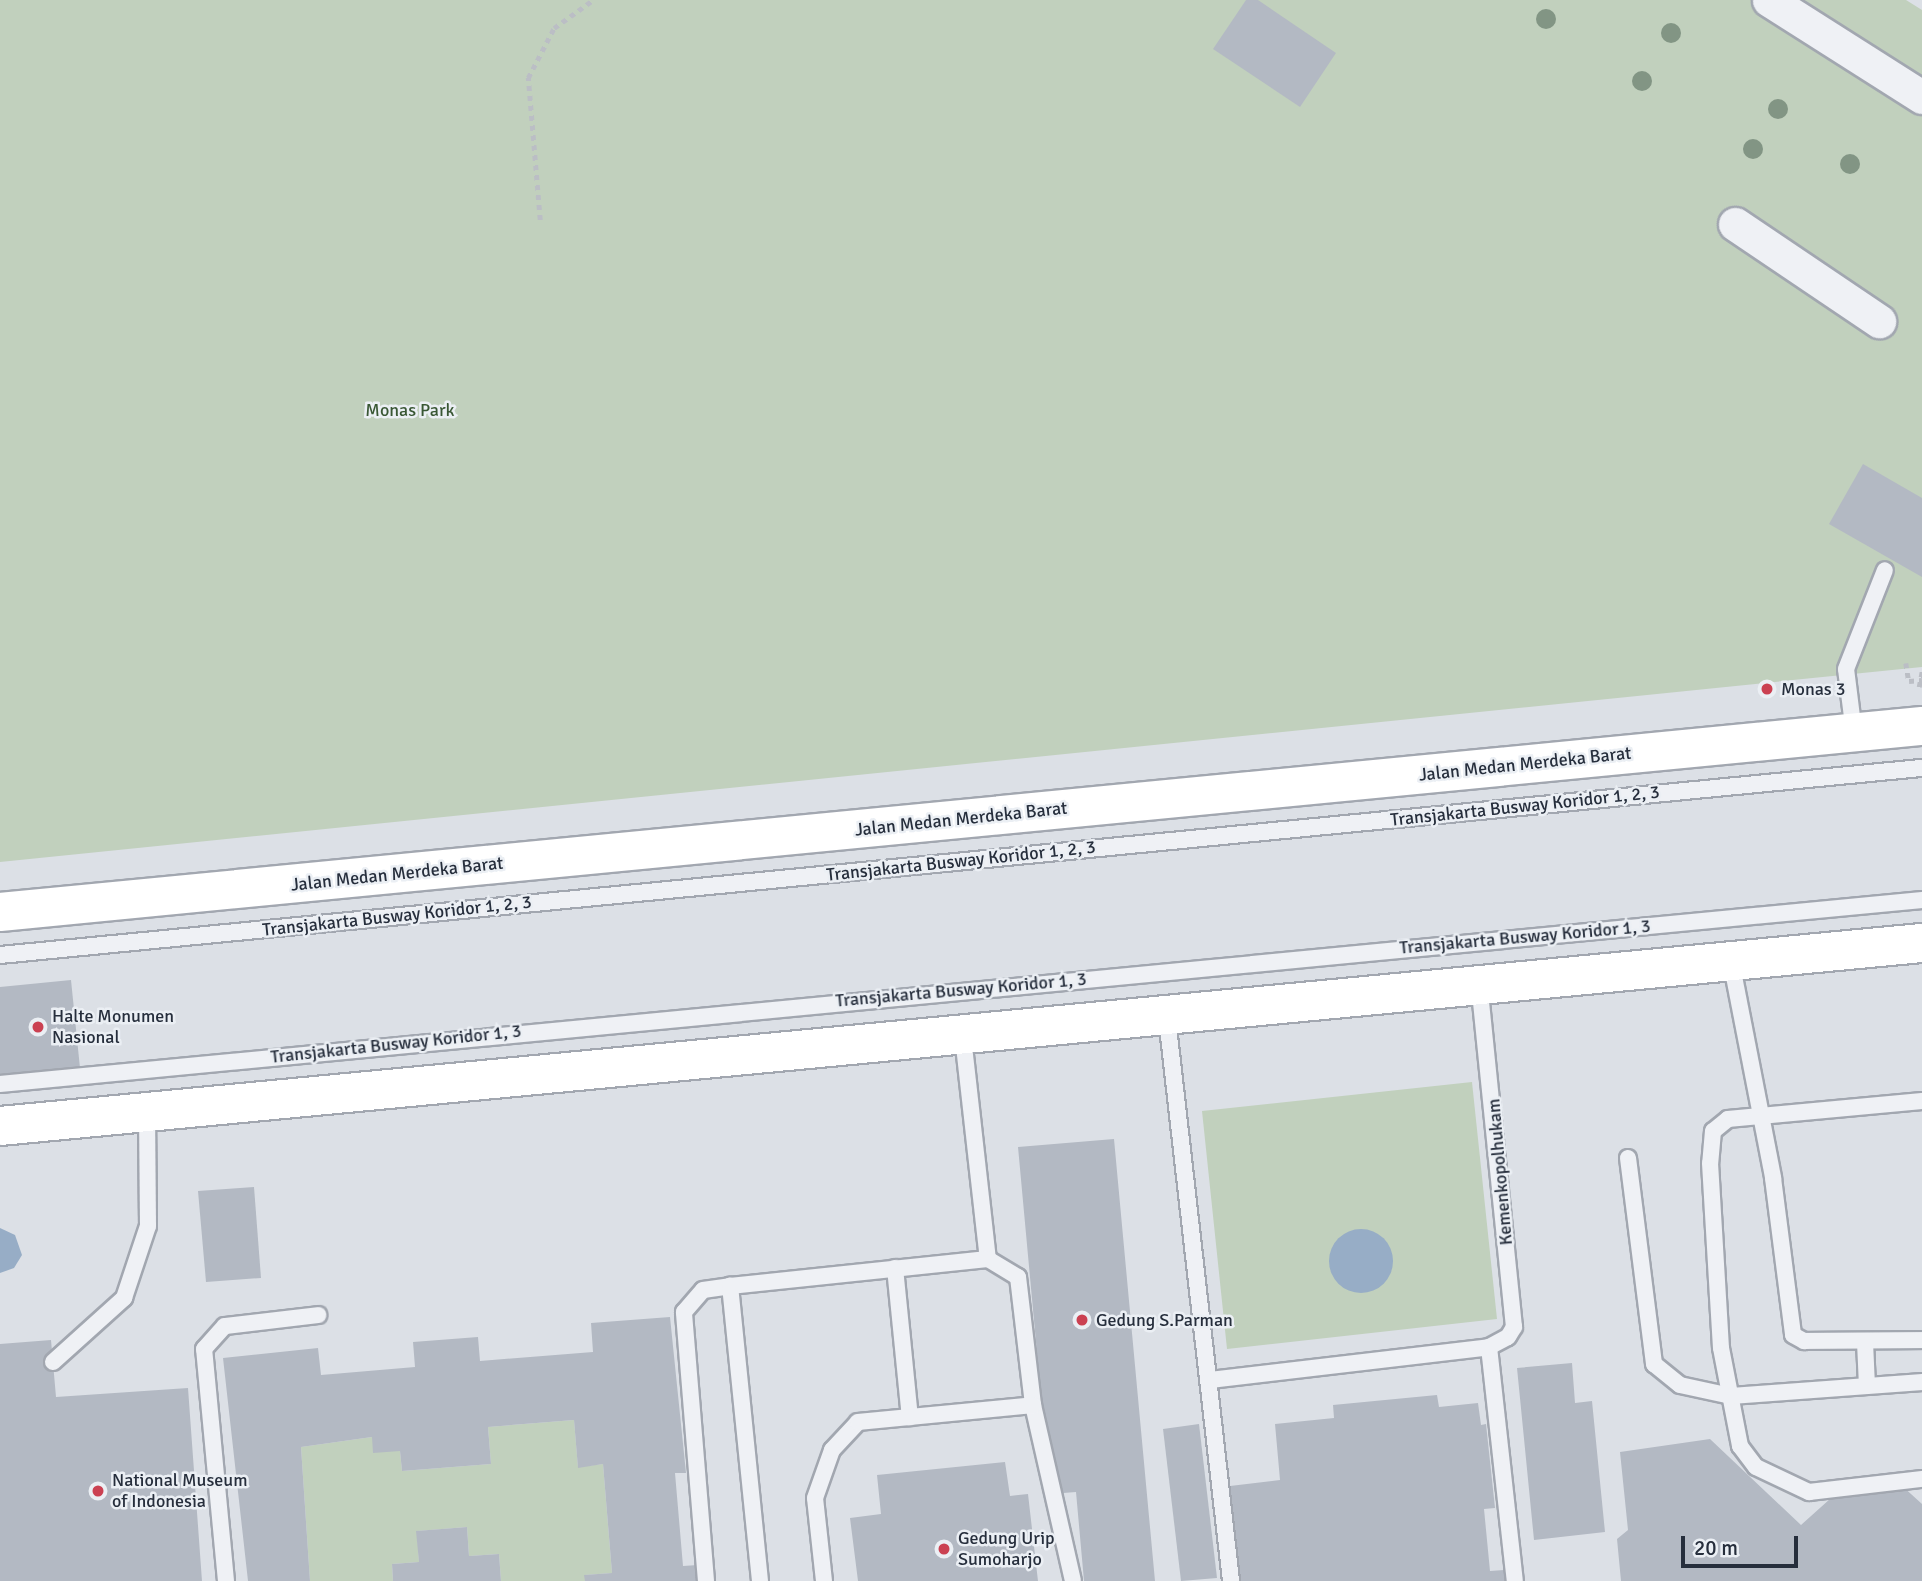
<!DOCTYPE html>
<html>
<head>
<meta charset="utf-8">
<style>
  body { margin:0 }
  #map { position:relative; width:1922px; height:1581px; overflow:hidden; background:#dce0e6; font-family:Signika,sans-serif }
  div>[style] { position:absolute }
  .green>* { inset:0; background:#c1d0bd }
  .water>* { inset:0; background:#97adc6 }
  .round { border-radius:50% }
  .building>* { inset:0; background:#b3b9c3 }
  .path>* { height:4.5px; margin-top:-2.25px; transform-origin:0; background:repeating-linear-gradient(90deg,#bbbec5 0 5px,transparent 0 10px) }
  .roads { filter:drop-shadow(2px 0 #a2a7b0) drop-shadow(-2px 0 #a2a7b0) drop-shadow(0 2px #a2a7b0) drop-shadow(0 -2px #a2a7b0) }
  .lane>* { height:16px; margin:-8px; padding:0 8px; transform-origin:8px; border-radius:8px; background:#eff1f5 }
  .street>* { height:33px; margin:-16.5px; padding:0 16.5px; transform-origin:16.5px; border-radius:16.5px; background:#eff1f5 }
  .primary>* { height:38px; margin:-19px; padding:0 19px; transform-origin:19px; border-radius:19px; background:#fff }
  .trees>* { width:20px; height:20px; margin:-10px; border-radius:50%; background:#829584 }
  .dots>* { width:19px; height:19px; translate:-50% -50%; box-sizing:border-box; border:4px solid #ebeff4; border-radius:50% }
  span { translate:-50% -50%; white-space:nowrap; text-align:center; line-height:1.15; -webkit-text-stroke:5px #ebeff4; paint-order:stroke }
  .park-label { font-size:18px; color:#395734 }
  .poi-label { font-size:18px; color:#262e3c }
  .left { translate:0 -50%; text-align:left }
  .street-label { font-size:18px; color:#262e3c }
  .scale { position:absolute; left:1681px; top:1536px; width:117px; height:32px; box-sizing:border-box; border:4px solid #262e3c; border-top:0; padding-left:9px; font-size:21px; line-height:24px; white-space:nowrap; color:#262e3c; -webkit-text-stroke:5px #ebeff4; paint-order:stroke }
</style>
</head>
<body>
<div id="map">
  <div class="green">
    <div style="clip-path:polygon(0 0,1906px 0,1922px 10px,1922px 667px,0 862px)"></div>
    <div style="clip-path:polygon(1472px 1082px,1497px 1319px,1227px 1349px,1202px 1111px)"></div>
    <div style="clip-path:polygon(574px 1420px,578px 1467px,603px 1464px,612px 1573px,585px 1575px,585px 1581px,501px 1581px,499px 1554px,469px 1556px,467px 1527px,417px 1531px,419px 1562px,392px 1564px,393px 1581px,310px 1581px,301px 1447px,372px 1437px,400px 1451px,402px 1471px,491px 1464px,488px 1427px)"></div>
  </div>
  <div class="water">
    <div style="clip-path:polygon(0 1228px,15px 1235px,22px 1255px,14px 1268px,0 1273px)"></div>
    <div class="round" style="left:1329px;top:1229px;width:64px;height:64px"></div>
  </div>
  <div class="building">
    <div style="clip-path:polygon(1246px 0,1258px 0,1336px 53px,1300px 107px,1213px 49px)"></div>
    <div style="clip-path:polygon(1863px 464px,1922px 498px,1922px 577px,1829px 524px)"></div>
    <div style="clip-path:polygon(71px 980px,80px 1068px,0 1076px,0 987px)"></div>
    <div style="clip-path:polygon(1114px 1139px,1155px 1581px,1084px 1581px,1076px 1492px,1050px 1494px,1018px 1147px)"></div>
    <div style="clip-path:polygon(254px 1187px,261px 1278px,206px 1282px,198px 1191px)"></div>
    <div style="clip-path:polygon(670px 1317px,686px 1473px,675px 1473px,683px 1566px,698px 1565px,700px 1581px,585px 1581px,584px 1575px,612px 1573px,603px 1464px,578px 1468px,574px 1420px,488px 1427px,491px 1464px,402px 1471px,400px 1451px,373px 1453px,372px 1437px,301px 1447px,310px 1581px,248px 1581px,223px 1358px,318px 1348px,321px 1375px,415px 1367px,413px 1342px,478px 1337px,480px 1361px,593px 1352px,591px 1323px)"></div>
    <div style="clip-path:polygon(51px 1340px,56px 1397px,188px 1388px,202px 1581px,0 1581px,0 1344px)"></div>
    <div style="clip-path:polygon(1572px 1363px,1575px 1403px,1592px 1401px,1605px 1532px,1534px 1540px,1517px 1368px)"></div>
    <div style="clip-path:polygon(1437px 1395px,1439px 1407px,1478px 1403px,1481px 1425px,1486px 1424px,1495px 1508px,1484px 1509px,1490px 1571px,1504px 1570px,1505px 1581px,1240px 1581px,1230px 1486px,1280px 1480px,1275px 1424px,1334px 1418px,1333px 1405px)"></div>
    <div style="clip-path:polygon(1199px 1424px,1217px 1578px,1181px 1581px,1163px 1429px)"></div>
    <div style="clip-path:polygon(1710px 1439px,1801px 1525px,1840px 1490px,1900px 1484px,1922px 1504px,1922px 1581px,1621px 1581px,1617px 1539px,1628px 1530px,1620px 1452px)"></div>
    <div style="clip-path:polygon(1005px 1462px,1010px 1496px,1028px 1494px,1038px 1581px,858px 1581px,850px 1518px,881px 1514px,877px 1475px)"></div>
    <div style="clip-path:polygon(467px 1527px,469px 1556px,499px 1554px,501px 1581px,393px 1581px,392px 1564px,419px 1562px,416px 1531px)"></div>
  </div>
  <div class="path">
    <div style="left:540px;top:220px;width:143px;rotate:-94.8deg"></div>
    <div style="left:528px;top:78px;width:56px;rotate:-62.5deg"></div>
    <div style="left:554px;top:28px;width:48px;rotate:-35.7deg"></div>
    <div style="left:1906px;top:663px;width:18px;rotate:81deg"></div>
    <div style="left:1909px;top:681px;width:13px;rotate:-4deg"></div>
    <div style="left:1919px;top:687px;width:16px;rotate:-79deg"></div>
  </div>
  <div class="roads">
    <div class="lane">
      <div style="left:1854px;top:733px;width:64px;rotate:-97.1deg"></div>
      <div style="left:1846px;top:669px;width:106px;rotate:-68.5deg"></div>
      <div style="left:0;top:955px;width:1931px;rotate:-5.56deg"></div>
      <div style="left:1731px;top:961px;width:221px;rotate:79deg"></div>
      <div style="left:1773px;top:1178px;width:158px;rotate:82.7deg"></div>
      <div style="left:1793px;top:1335px;width:13px;rotate:29deg"></div>
      <div style="left:1804px;top:1341px;width:118px;rotate:-0.5deg"></div>
      <div style="left:1167px;top:1018px;width:567px;rotate:83.51deg"></div>
      <div style="left:963px;top:1037px;width:223px;rotate:83.6deg"></div>
      <div style="left:0;top:1084px;width:1931px;rotate:-5.47deg"></div>
      <div style="left:1922px;top:1101px;width:195px;rotate:174.7deg"></div>
      <div style="left:1728px;top:1119px;width:19px;rotate:141deg"></div>
      <div style="left:1713px;top:1131px;width:32px;rotate:95deg"></div>
      <div style="left:1710px;top:1163px;width:185px;rotate:86.6deg"></div>
      <div style="left:1721px;top:1348px;width:100px;rotate:79deg"></div>
      <div style="left:1740px;top:1446px;width:26px;rotate:53deg"></div>
      <div style="left:1756px;top:1467px;width:59px;rotate:25.3deg"></div>
      <div style="left:1809px;top:1492px;width:114px;rotate:-6.6deg"></div>
      <div style="left:1628px;top:1158px;width:208px;rotate:82.8deg"></div>
      <div style="left:1654px;top:1364px;width:33px;rotate:39deg"></div>
      <div style="left:1680px;top:1385px;width:52px;rotate:12.2deg"></div>
      <div style="left:1731px;top:1396px;width:192px;rotate:-4.2deg"></div>
      <div style="left:895px;top:1268px;width:150px;rotate:84.3deg"></div>
      <div style="left:1865px;top:1342px;width:44px;rotate:87.4deg"></div>
      <div style="left:1489px;top:1347px;width:235px;rotate:83.7deg"></div>
      <div style="left:53px;top:1362px;width:96px;rotate:-42deg"></div>
      <div style="left:124px;top:1298px;width:76px;rotate:-71.6deg"></div>
      <div style="left:148px;top:1226px;width:115px;rotate:-90.5deg"></div>
      <div style="left:1210px;top:1380px;width:281px;rotate:-6.7deg"></div>
      <div style="left:1489px;top:1347px;width:21px;rotate:-28deg"></div>
      <div style="left:1508px;top:1337px;width:12px;rotate:-59deg"></div>
      <div style="left:1514px;top:1327px;width:345px;rotate:-95.8deg"></div>
      <div style="left:226px;top:1581px;width:233px;rotate:-95.4deg"></div>
      <div style="left:204px;top:1349px;width:31px;rotate:-48deg"></div>
      <div style="left:225px;top:1326px;width:94px;rotate:-6.7deg"></div>
      <div style="left:706px;top:1581px;width:270px;rotate:-94.7deg"></div>
      <div style="left:684px;top:1312px;width:29px;rotate:-49deg"></div>
      <div style="left:703px;top:1290px;width:27px;rotate:-8deg"></div>
      <div style="left:760px;top:1581px;width:297px;rotate:-95.8deg"></div>
      <div style="left:730px;top:1286px;width:259px;rotate:-6deg"></div>
      <div style="left:988px;top:1259px;width:35px;rotate:31deg"></div>
      <div style="left:1018px;top:1277px;width:129px;rotate:83.3deg"></div>
      <div style="left:1033px;top:1405px;width:180px;rotate:77.2deg"></div>
      <div style="left:824px;top:1581px;width:83px;rotate:-96.2deg"></div>
      <div style="left:815px;top:1498px;width:51px;rotate:-70.5deg"></div>
      <div style="left:832px;top:1450px;width:38px;rotate:-47deg"></div>
      <div style="left:858px;top:1422px;width:176px;rotate:-5.5deg"></div>
    </div>
    <div class="street">
      <div style="left:1769px;top:0;width:181px;rotate:32.4deg"></div>
      <div style="left:1735px;top:224px;width:174px;rotate:34deg"></div>
    </div>
    <div class="primary">
      <div style="left:0;top:912px;width:1931px;rotate:-5.53deg"></div>
      <div style="left:0;top:1126px;width:1931px;rotate:-5.44deg"></div>
    </div>
  </div>
  <div class="trees">
    <div style="left:1546px;top:19px"></div>
    <div style="left:1671px;top:33px"></div>
    <div style="left:1642px;top:81px"></div>
    <div style="left:1778px;top:109px"></div>
    <div style="left:1753px;top:149px"></div>
    <div style="left:1850px;top:164px"></div>
  </div>
  <div class="dots">
    <div style="left:1767px;top:689px;background:#cb4152"></div>
    <div style="left:38px;top:1027px;background:#cb4152"></div>
    <div style="left:1082px;top:1320px;background:#cb4152"></div>
    <div style="left:98px;top:1491px;background:#cb4152"></div>
    <div style="left:944px;top:1549px;background:#cb4152"></div>
  </div>
  <div class="park-label">
    <span style="left:410px;top:410px">Monas Park</span>
  </div>
  <div class="poi-label">
    <span class="left" style="left:1781px;top:689px">Monas 3</span>
    <span class="left" style="left:52px;top:1027px">Halte Monumen<br>Nasional</span>
    <span class="left" style="left:1096px;top:1320px">Gedung S.Parman</span>
    <span class="left" style="left:112px;top:1491px">National Museum<br>of Indonesia</span>
    <span class="left" style="left:958px;top:1549px">Gedung Urip<br>Sumoharjo</span>
  </div>
  <div class="street-label">
    <span style="left:1525px;top:764px;rotate:-6deg">Jalan Medan Merdeka Barat</span>
    <span style="left:1525px;top:806px;rotate:-6deg">Transjakarta Busway Koridor 1, 2, 3</span>
    <span style="left:961px;top:819px;rotate:-6deg">Jalan Medan Merdeka Barat</span>
    <span style="left:961px;top:861px;rotate:-6deg">Transjakarta Busway Koridor 1, 2, 3</span>
    <span style="left:397px;top:874px;rotate:-6deg">Jalan Medan Merdeka Barat</span>
    <span style="left:397px;top:916px;rotate:-6deg">Transjakarta Busway Koridor 1, 2, 3</span>
    <span style="left:1525px;top:937px;rotate:-5deg">Transjakarta Busway Koridor 1, 3</span>
    <span style="left:961px;top:990px;rotate:-5deg">Transjakarta Busway Koridor 1, 3</span>
    <span style="left:396px;top:1044px;rotate:-6deg">Transjakarta Busway Koridor 1, 3</span>
    <span style="left:1500px;top:1172px;rotate:-95deg">Kemenkopolhukam</span>
  </div>
  <div class="scale">20 m</div>
</div>
</body>
</html>
